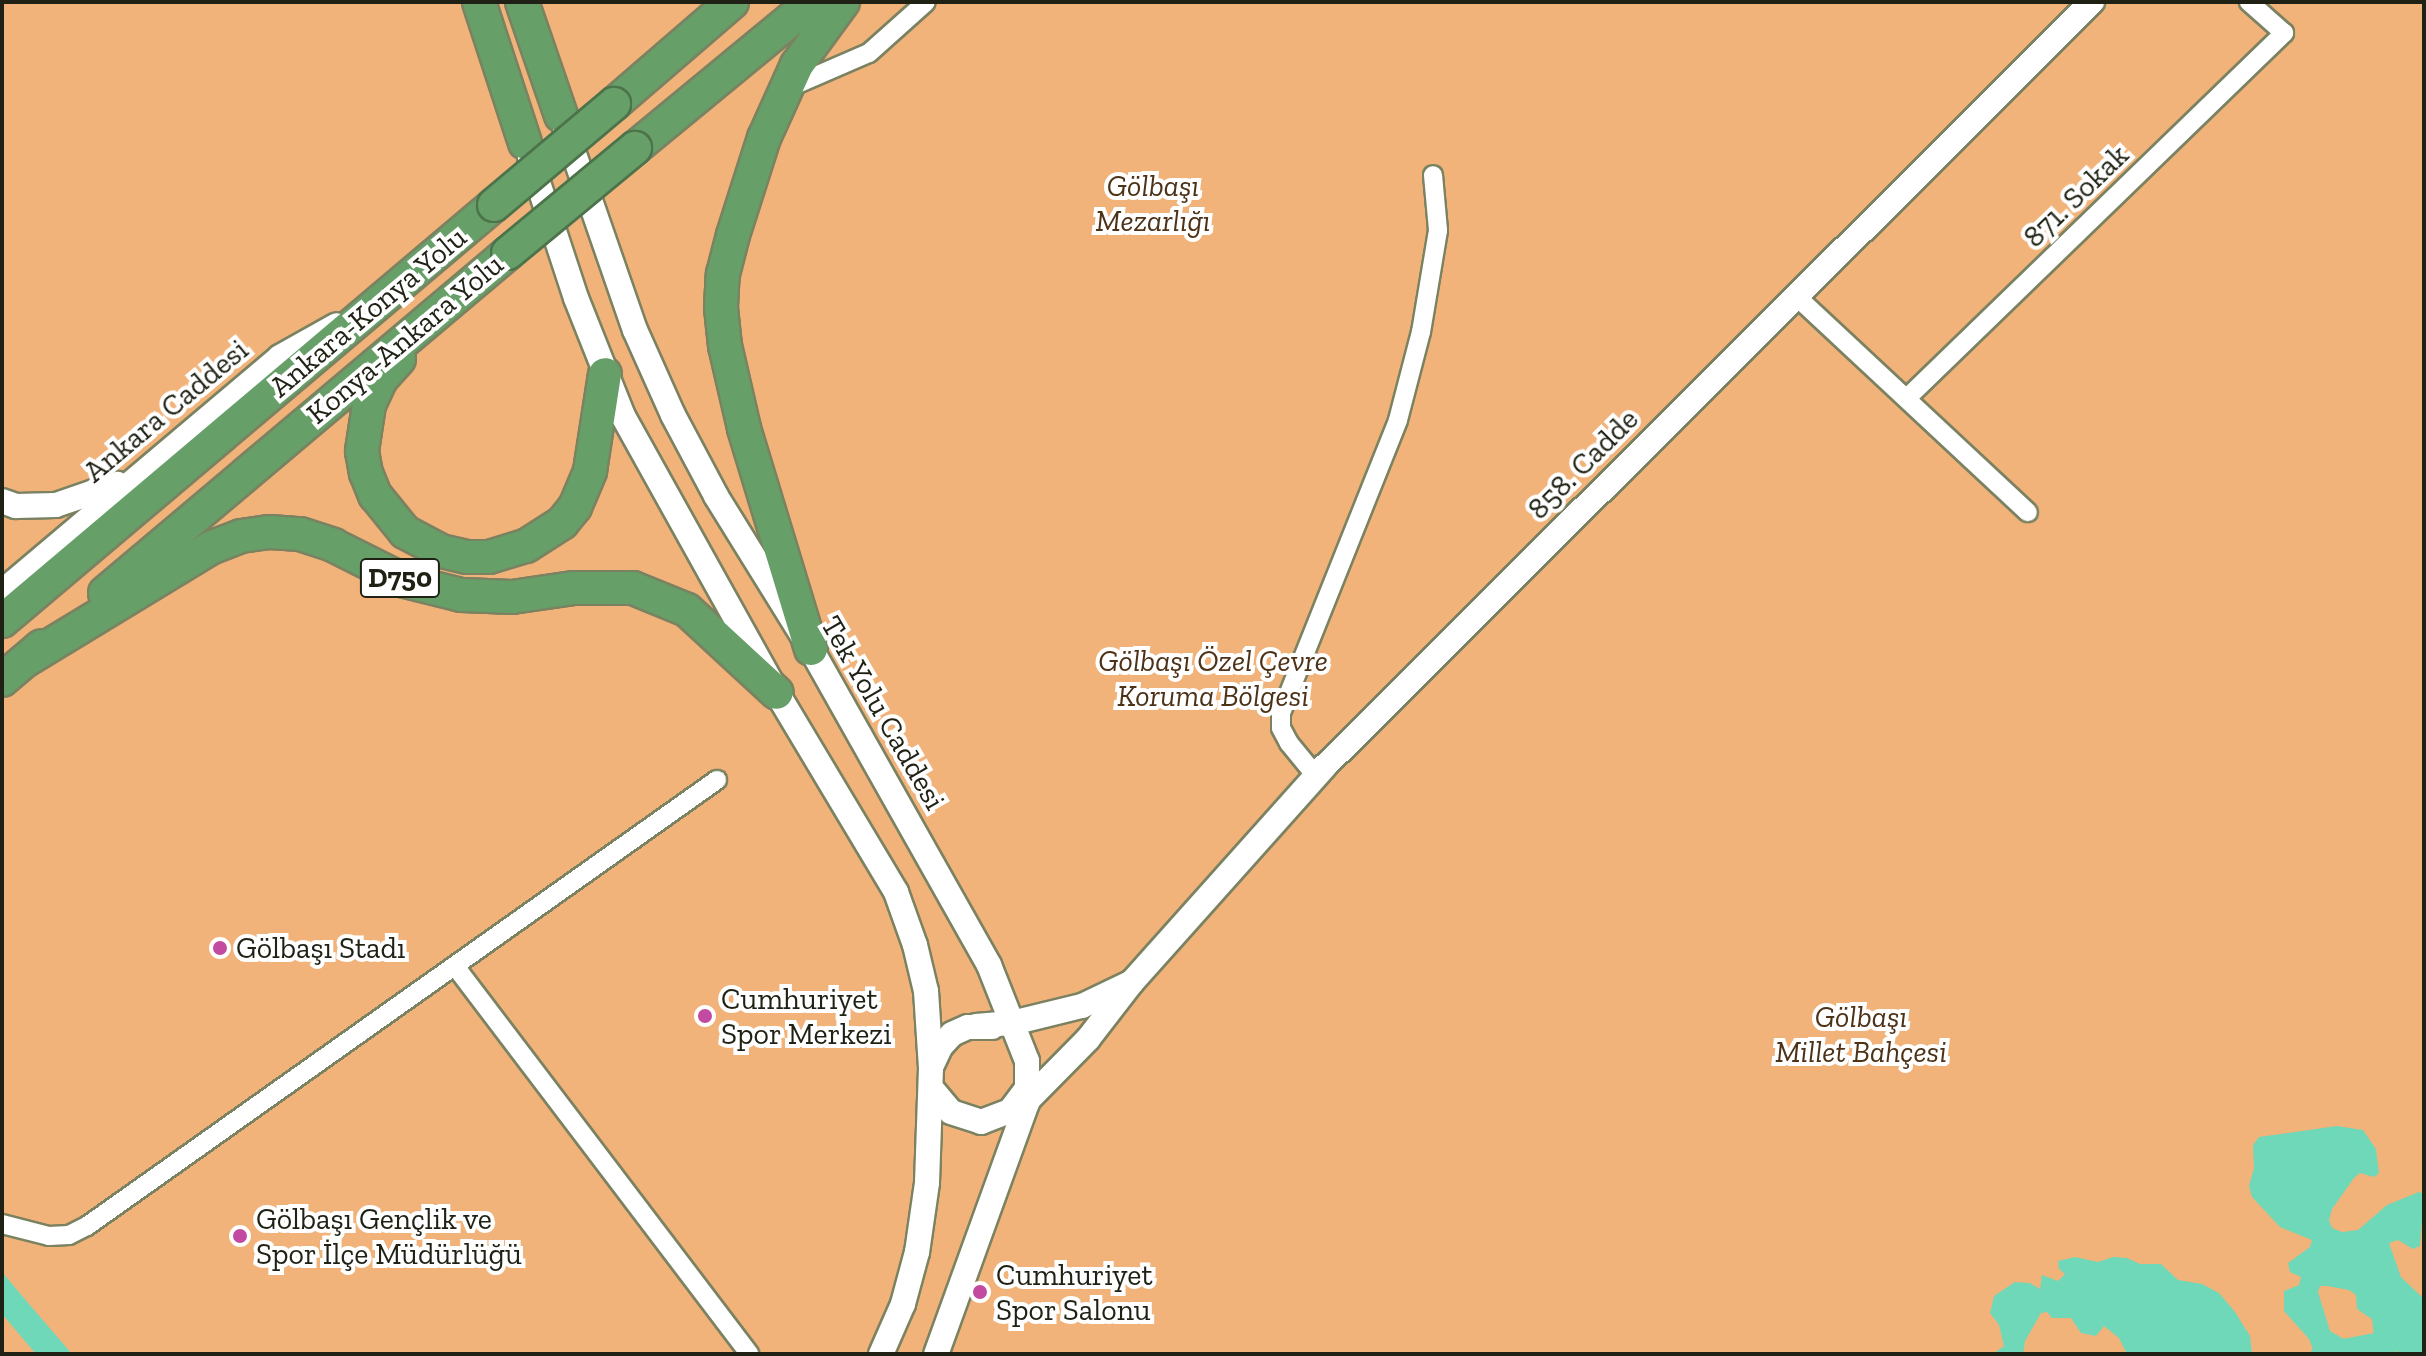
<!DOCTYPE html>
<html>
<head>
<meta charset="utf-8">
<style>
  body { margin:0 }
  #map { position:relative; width:2426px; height:1356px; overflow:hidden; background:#dfe7c3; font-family:"Zilla Slab",serif }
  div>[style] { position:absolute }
  .green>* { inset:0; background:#f1b37a }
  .water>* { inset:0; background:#6ed8b9 }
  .canal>* { height:22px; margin:-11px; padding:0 11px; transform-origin:11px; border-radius:11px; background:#6ed8b9 }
  .roads { filter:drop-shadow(2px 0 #7b8261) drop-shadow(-2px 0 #7b8261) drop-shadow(0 2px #7b8261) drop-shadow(0 -2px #7b8261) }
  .street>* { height:18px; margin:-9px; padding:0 9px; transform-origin:9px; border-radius:9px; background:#fff }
  .secondary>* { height:24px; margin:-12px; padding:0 12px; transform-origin:12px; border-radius:12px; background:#fff }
  .highway>* { height:32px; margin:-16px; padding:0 16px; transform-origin:16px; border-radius:16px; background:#669f68 }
  .bridges { filter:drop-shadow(2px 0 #4d734b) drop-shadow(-2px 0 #4d734b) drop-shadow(0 2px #4d734b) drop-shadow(0 -2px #4d734b) }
  .highway-bridge>* { height:32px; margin:-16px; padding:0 16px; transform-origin:16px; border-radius:16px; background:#669f68 }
  .dots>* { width:22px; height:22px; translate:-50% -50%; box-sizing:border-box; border:4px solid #fff; border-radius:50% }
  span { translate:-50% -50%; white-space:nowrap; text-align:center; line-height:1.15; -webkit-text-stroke:8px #fff; paint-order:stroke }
  .shield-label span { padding:2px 6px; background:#fff; border:2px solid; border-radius:6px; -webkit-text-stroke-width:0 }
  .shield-label { font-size:28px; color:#1f2114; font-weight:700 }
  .park-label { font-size:30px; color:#4d3218; font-style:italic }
  .street-label { font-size:30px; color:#1f2114 }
  .poi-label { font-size:30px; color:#1f2114 }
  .left { translate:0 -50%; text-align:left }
  .frame { position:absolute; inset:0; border:4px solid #1f2114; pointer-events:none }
</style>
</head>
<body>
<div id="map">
  <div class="green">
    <div style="clip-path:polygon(2px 2px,2424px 2px,2424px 1354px,2px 1354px)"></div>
  </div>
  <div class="water">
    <div style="clip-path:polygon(2337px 1126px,2363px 1130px,2376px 1149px,2379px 1173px,2374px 1177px,2360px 1173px,2354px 1178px,2332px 1209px,2329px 1220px,2332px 1228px,2342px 1232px,2358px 1230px,2387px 1205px,2419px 1192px,2424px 1194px,2420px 1246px,2413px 1249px,2398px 1240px,2389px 1243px,2401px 1277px,2424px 1299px,2424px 1354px,2401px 1354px,2374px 1337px,2372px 1319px,2357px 1309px,2356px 1295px,2349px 1290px,2327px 1286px,2320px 1286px,2318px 1292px,2330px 1331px,2349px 1342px,2353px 1354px,2315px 1354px,2309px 1339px,2284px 1311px,2284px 1291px,2299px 1285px,2301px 1277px,2290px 1272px,2288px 1263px,2310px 1247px,2312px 1240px,2280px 1227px,2252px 1197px,2249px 1186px,2254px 1168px,2253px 1145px,2259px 1137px)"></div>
    <div style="clip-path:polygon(2075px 1257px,2098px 1262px,2113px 1257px,2127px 1258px,2140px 1264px,2161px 1264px,2178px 1280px,2202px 1284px,2219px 1293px,2235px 1312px,2250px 1336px,2252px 1354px,2127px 1354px,2119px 1338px,2104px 1326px,2096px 1336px,2081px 1333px,2071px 1318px,2052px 1318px,2047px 1312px,2041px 1313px,2025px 1341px,2023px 1354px,1993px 1354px,2004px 1346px,1999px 1325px,1990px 1313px,1994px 1296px,2015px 1282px,2030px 1283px,2040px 1289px,2042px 1275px,2058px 1281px,2065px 1274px,2059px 1269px,2058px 1261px)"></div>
    <div style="clip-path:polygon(2px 1272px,29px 1304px,72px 1354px,36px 1354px,2px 1314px)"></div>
  </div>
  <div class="canal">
    <div style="left:2322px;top:1354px;width:104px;rotate:-10.6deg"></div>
  </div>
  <div class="roads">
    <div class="street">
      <div style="left:788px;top:88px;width:88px;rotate:-23.4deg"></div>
      <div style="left:869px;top:53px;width:76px;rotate:-41.8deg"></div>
      <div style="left:1796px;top:296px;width:317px;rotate:43deg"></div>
      <div style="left:1907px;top:398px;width:525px;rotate:-44.07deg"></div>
      <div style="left:2284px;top:33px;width:47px;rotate:-138.5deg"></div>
      <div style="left:1316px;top:776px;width:43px;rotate:-129.3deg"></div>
      <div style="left:1289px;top:743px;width:17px;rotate:-118deg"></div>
      <div style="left:1281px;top:728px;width:15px;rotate:-90deg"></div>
      <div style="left:1281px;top:713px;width:315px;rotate:-68.2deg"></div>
      <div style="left:1398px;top:420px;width:91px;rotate:-75.4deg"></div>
      <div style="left:1421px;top:332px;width:103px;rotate:-80.5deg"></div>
      <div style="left:1438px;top:230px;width:55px;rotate:-95.2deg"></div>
      <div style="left:455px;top:966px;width:487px;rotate:52.8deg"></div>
      <div style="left:2px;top:1224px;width:49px;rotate:14.3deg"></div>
      <div style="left:49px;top:1236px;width:20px;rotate:-3deg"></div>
      <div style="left:69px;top:1235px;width:20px;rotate:-27deg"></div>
      <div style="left:87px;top:1226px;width:772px;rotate:-35.3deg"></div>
    </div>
    <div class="secondary">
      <div style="left:565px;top:128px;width:214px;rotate:70.9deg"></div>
      <div style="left:635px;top:330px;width:93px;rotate:65.9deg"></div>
      <div style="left:673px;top:415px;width:92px;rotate:62deg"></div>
      <div style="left:716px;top:496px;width:180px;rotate:58.2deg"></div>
      <div style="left:811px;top:649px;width:363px;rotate:60.6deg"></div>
      <div style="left:989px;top:965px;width:103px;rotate:68.4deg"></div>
      <div style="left:1027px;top:1061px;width:42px;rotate:90deg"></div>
      <div style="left:1027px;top:1103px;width:267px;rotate:109.9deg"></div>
      <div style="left:530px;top:158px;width:147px;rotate:71.8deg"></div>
      <div style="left:576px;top:298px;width:127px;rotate:68.3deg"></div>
      <div style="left:623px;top:416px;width:317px;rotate:60.9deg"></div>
      <div style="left:777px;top:693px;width:232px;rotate:59.1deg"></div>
      <div style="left:896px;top:892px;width:56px;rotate:70.3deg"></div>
      <div style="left:915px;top:945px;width:47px;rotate:76.6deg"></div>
      <div style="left:926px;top:991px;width:77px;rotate:86.3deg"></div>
      <div style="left:931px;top:1068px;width:115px;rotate:92deg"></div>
      <div style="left:927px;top:1183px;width:70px;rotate:98.2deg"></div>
      <div style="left:917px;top:1252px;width:54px;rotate:105.1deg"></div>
      <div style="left:903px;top:1304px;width:55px;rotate:113.7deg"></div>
      <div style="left:2px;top:501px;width:15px;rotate:20deg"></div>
      <div style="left:16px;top:506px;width:40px;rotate:-1.4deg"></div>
      <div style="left:56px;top:505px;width:65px;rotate:-19deg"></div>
      <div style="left:2px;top:592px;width:364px;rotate:-40.2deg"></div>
      <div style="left:280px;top:357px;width:65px;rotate:-29.3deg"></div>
      <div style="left:1132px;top:982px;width:288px;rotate:-48.2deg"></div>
      <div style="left:1324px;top:767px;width:1084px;rotate:-44.89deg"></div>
      <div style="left:976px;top:1026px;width:36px;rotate:-5deg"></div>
      <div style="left:1012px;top:1023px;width:72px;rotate:-13.7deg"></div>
      <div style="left:1082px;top:1006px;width:55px;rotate:-25.6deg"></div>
      <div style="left:1132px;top:982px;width:72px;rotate:127.7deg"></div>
      <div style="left:1088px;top:1039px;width:93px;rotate:134.6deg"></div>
      <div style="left:932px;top:1065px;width:21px;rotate:-65deg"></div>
      <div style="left:941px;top:1046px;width:16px;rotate:-47deg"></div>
      <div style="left:952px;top:1034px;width:17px;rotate:-24deg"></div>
      <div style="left:968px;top:1027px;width:24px"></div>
      <div style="left:931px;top:1088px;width:31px;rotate:50deg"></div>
      <div style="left:951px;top:1112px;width:32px;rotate:18deg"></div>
      <div style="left:981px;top:1122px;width:31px;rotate:-21deg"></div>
      <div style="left:1010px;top:1111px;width:25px;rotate:-53deg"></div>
    </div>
    <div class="highway">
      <div style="left:479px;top:2px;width:148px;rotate:71.9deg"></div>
      <div style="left:522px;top:2px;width:120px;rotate:71deg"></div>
      <div style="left:614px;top:104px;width:156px;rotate:-40.8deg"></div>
      <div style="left:635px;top:148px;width:229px;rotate:-39.5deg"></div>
      <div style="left:399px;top:359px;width:27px;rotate:132deg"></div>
      <div style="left:381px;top:379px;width:29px;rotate:115deg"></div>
      <div style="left:369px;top:405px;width:47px;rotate:98.7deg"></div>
      <div style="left:362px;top:451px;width:22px;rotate:80deg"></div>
      <div style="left:366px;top:473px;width:24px;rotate:68deg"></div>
      <div style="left:375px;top:495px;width:48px;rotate:51deg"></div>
      <div style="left:405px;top:532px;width:41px;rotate:27.8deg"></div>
      <div style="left:441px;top:551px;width:27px;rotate:13deg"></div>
      <div style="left:467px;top:557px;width:22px"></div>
      <div style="left:489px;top:557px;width:39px;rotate:-17deg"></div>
      <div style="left:526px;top:546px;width:43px;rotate:-32.6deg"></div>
      <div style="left:562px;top:523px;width:21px;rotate:-51deg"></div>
      <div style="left:575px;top:507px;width:39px;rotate:-67deg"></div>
      <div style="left:590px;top:471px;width:98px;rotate:-81.2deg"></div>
      <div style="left:105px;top:593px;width:527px;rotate:-40.15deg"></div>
      <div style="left:2px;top:621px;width:644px;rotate:-40.22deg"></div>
      <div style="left:811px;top:649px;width:231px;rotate:-106.9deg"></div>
      <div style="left:744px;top:428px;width:84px;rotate:-103deg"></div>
      <div style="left:725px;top:346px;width:39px;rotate:-96deg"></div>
      <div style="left:721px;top:307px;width:33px;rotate:-87deg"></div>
      <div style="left:723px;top:274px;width:40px;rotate:-75.6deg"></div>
      <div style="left:733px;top:235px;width:102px;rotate:-72.3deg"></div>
      <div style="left:764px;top:138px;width:80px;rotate:-65.7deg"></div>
      <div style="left:797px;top:65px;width:78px;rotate:-53.9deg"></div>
      <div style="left:26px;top:660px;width:215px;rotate:-31.3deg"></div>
      <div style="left:210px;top:548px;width:33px;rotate:-21deg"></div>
      <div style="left:241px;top:536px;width:29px;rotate:-8deg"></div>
      <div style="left:270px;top:532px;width:30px;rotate:4deg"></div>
      <div style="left:300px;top:534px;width:35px;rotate:18deg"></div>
      <div style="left:333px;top:545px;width:80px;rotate:26.6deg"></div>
      <div style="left:405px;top:581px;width:58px;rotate:14deg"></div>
      <div style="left:461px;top:595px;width:51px;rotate:2.2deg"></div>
      <div style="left:512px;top:597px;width:63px;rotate:-8.3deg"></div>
      <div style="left:574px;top:588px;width:59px"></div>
      <div style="left:633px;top:588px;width:58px;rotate:22.2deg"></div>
      <div style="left:687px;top:610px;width:122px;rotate:42.7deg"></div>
      <div style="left:2px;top:680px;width:52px;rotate:-40.4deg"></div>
    </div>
  </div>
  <div class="bridges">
    <div class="highway-bridge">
      <div style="left:494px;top:205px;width:157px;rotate:-40.1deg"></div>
      <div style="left:508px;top:253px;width:165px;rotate:-39.6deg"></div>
    </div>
  </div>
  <div class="dots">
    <div style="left:220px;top:948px;background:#c24aa0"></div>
    <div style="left:705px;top:1016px;background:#c24aa0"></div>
    <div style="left:240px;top:1236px;background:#c24aa0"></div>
    <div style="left:980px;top:1292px;background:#c24aa0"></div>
  </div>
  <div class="shield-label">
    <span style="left:400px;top:578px">D750</span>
  </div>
  <div class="park-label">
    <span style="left:1153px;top:203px">Gölbaşı<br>Mezarlığı</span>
    <span style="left:1213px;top:678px">Gölbaşı Özel Çevre<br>Koruma Bölgesi</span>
    <span style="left:1861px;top:1034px">Gölbaşı<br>Millet Bahçesi</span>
  </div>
  <div class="street-label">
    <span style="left:2076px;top:196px;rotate:-44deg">871. Sokak</span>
    <span style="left:368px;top:312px;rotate:-40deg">Ankara-Konya Yolu</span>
    <span style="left:405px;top:339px;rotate:-40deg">Konya-Ankara Yolu</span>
    <span style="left:166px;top:411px;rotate:-40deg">Ankara Caddesi</span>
    <span style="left:1583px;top:464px;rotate:-45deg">858. Cadde</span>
    <span style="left:883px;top:713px;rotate:60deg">Tek Yolu Caddesi</span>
  </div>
  <div class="poi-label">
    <span class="left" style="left:236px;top:948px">Gölbaşı Stadı</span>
    <span class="left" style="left:721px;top:1016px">Cumhuriyet<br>Spor Merkezi</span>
    <span class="left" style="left:256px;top:1236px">Gölbaşı Gençlik ve<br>Spor İlçe Müdürlüğü</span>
    <span class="left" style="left:996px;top:1292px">Cumhuriyet<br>Spor Salonu</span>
  </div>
  <div class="frame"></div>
</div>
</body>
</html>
